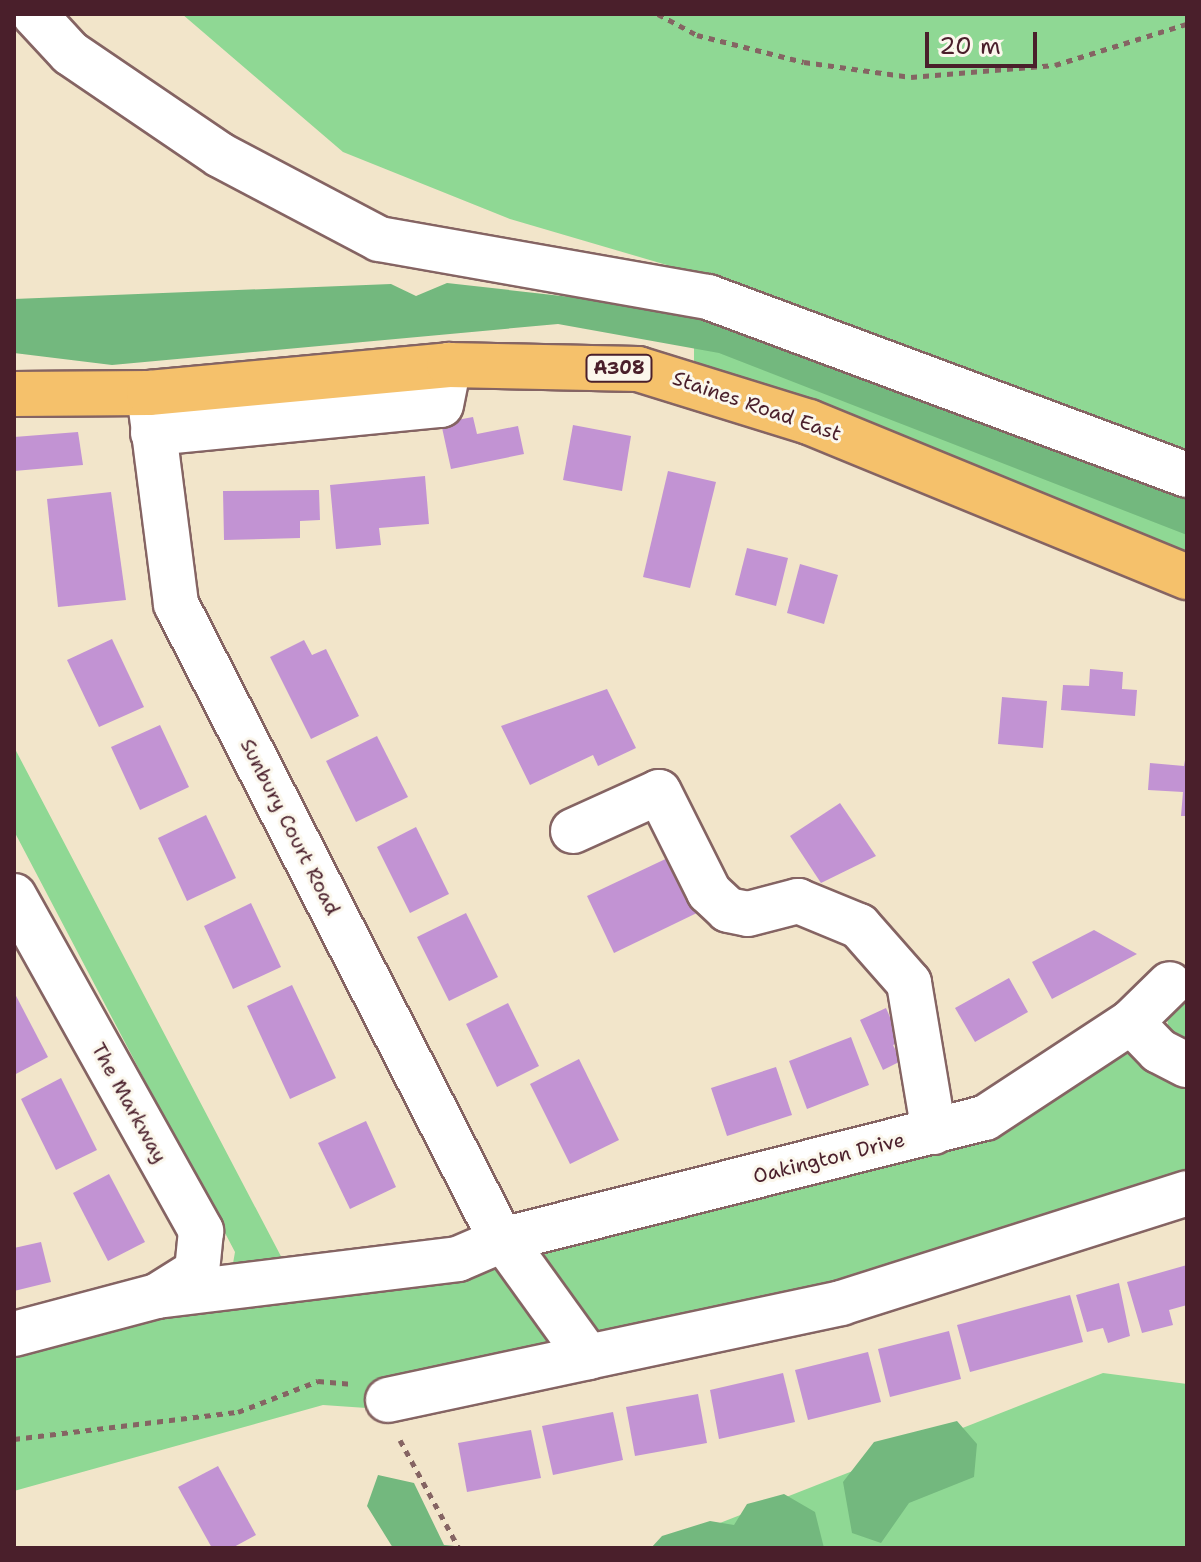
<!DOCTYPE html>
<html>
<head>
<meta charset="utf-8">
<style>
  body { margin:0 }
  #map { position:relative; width:1201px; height:1562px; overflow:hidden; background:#f2e5ca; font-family:"Shantell Sans",sans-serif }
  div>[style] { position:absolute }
  .green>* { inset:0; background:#8fd894 }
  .forest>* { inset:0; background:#73b87e }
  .building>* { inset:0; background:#c293d3 }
  .path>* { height:5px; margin-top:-2.5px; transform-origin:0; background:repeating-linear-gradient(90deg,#856463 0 6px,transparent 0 12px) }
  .roads { filter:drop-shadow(2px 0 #856463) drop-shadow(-2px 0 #856463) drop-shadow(0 2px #856463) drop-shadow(0 -2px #856463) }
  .minor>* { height:44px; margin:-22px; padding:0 22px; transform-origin:22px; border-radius:22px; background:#fff }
  .highway>* { height:44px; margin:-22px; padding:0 22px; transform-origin:22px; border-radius:22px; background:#f5c16b }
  span { translate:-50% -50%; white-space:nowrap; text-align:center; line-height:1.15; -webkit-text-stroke:6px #fbf7ec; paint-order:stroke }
  .shield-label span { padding:2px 6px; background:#fbf7ec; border:2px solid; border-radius:6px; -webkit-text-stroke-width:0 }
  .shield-label { font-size:18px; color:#4a1f2b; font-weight:700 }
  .street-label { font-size:20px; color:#4a1f2b }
  .frame { position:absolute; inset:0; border:16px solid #4a1f2b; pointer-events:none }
  .scale { position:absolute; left:925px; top:32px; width:112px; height:36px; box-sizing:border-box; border:4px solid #4a1f2b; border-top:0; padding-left:10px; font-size:24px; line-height:28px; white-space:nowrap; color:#4a1f2b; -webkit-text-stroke:6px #fbf7ec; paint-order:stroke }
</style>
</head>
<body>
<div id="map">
  <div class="green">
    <div style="clip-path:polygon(182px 14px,1187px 14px,1187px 577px,694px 381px,694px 273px,510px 219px,343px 152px)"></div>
    <div style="clip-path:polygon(14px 747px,285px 1264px,495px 1228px,934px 1132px,1131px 1022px,1187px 1065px,1187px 1193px,381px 1409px,323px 1405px,14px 1491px,14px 1334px,228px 1292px,235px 1252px,14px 831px)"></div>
    <div style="clip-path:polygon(1187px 991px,1187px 1043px,1169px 1033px,1166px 1011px)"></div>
    <div style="clip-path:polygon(1103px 1373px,1187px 1384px,1187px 1548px,656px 1548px)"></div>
  </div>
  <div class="forest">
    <div style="clip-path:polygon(447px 283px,722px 314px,1187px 486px,1187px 535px,719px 353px,558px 324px,112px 365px,14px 353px,14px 299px,391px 284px,416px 296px)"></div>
    <div style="clip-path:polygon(957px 1421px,977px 1444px,974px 1477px,909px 1503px,881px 1543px,852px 1533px,843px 1482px,874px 1442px)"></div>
    <div style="clip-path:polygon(378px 1475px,414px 1483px,444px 1545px,477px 1548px,393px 1548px,367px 1506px)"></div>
    <div style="clip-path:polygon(784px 1494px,815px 1512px,824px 1548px,651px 1548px,662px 1536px,710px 1521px,734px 1525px,747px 1504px)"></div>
  </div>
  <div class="building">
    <div style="clip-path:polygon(473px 417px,477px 434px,518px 426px,524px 454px,451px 469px,441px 423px)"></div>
    <div style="clip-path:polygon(573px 425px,631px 436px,622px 491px,563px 480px)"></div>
    <div style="clip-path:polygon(78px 432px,83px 465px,14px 471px,14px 437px)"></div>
    <div style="clip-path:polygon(668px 471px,716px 482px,690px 588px,643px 577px)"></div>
    <div style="clip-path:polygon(425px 476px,429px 524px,379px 528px,381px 545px,336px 549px,330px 485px)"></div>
    <div style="clip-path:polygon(319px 490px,320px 520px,300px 521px,300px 538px,224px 540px,223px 491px)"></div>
    <div style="clip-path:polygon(111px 492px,126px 600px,58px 607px,47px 499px)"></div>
    <div style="clip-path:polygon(747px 548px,788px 558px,776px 606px,735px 595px)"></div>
    <div style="clip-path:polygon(800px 564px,838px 575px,824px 624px,787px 613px)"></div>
    <div style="clip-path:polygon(112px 639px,144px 707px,99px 727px,67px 660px)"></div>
    <div style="clip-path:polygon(304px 640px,312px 655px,326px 649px,359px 716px,311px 739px,270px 657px)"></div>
    <div style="clip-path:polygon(1090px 669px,1123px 672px,1122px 689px,1137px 690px,1135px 716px,1061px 710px,1063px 685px,1089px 686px)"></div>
    <div style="clip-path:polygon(607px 689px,636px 748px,598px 766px,593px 755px,530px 785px,501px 726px)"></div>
    <div style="clip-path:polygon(1002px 697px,1047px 701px,1043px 748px,998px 744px)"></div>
    <div style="clip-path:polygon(160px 725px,189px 787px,140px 810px,111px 747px)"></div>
    <div style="clip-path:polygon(377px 736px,408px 797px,356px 822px,326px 761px)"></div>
    <div style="clip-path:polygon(1185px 760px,1187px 760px,1187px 816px,1181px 816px,1183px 792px,1148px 790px,1150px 763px,1184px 766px)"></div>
    <div style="clip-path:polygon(840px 803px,876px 856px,821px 883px,790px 836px)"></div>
    <div style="clip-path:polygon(206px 815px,236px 878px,187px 901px,158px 838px)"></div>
    <div style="clip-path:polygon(416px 827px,449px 894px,410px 913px,377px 847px)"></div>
    <div style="clip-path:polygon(674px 855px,701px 911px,614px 953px,587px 896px)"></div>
    <div style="clip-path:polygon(251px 903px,281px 967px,233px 989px,204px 926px)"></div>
    <div style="clip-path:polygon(466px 913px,498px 977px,449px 1001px,417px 937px)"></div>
    <div style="clip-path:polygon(1094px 930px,1137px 954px,1052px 999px,1032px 962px)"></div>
    <div style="clip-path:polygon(1009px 978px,1028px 1012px,975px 1042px,955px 1008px)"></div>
    <div style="clip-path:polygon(292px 985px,336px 1078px,290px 1099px,247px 1006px)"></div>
    <div style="clip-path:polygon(14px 992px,48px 1057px,14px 1075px)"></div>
    <div style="clip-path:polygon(508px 1003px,539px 1066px,497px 1087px,466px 1024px)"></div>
    <div style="clip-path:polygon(886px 1008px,901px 1042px,893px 1045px,901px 1061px,883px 1070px,860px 1020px)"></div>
    <div style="clip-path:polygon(851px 1037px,869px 1085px,807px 1109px,789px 1061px)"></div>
    <div style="clip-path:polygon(579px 1059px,619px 1140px,570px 1164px,530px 1084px)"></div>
    <div style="clip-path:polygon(776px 1067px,792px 1115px,727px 1136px,711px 1088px)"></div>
    <div style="clip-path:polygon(61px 1078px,97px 1150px,56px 1170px,21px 1099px)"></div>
    <div style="clip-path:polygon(366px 1121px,396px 1187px,350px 1209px,318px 1143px)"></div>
    <div style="clip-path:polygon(109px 1174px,145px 1242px,108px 1261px,73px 1193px)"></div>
    <div style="clip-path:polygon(41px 1242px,51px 1282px,14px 1291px,14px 1248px)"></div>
    <div style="clip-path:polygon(1187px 1265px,1187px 1305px,1169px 1310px,1173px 1325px,1142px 1333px,1127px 1282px)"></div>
    <div style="clip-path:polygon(1119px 1283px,1130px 1336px,1108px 1343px,1103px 1328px,1087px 1332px,1076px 1295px)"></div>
    <div style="clip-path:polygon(1070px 1295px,1083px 1342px,970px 1372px,957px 1325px)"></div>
    <div style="clip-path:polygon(949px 1331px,961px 1379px,890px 1397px,878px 1349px)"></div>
    <div style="clip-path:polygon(868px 1352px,881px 1402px,808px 1420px,795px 1370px)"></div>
    <div style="clip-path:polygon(783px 1373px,795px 1422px,719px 1439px,710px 1390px)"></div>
    <div style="clip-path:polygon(698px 1394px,707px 1443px,635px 1456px,626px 1407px)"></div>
    <div style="clip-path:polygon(613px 1412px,623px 1460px,553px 1475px,542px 1426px)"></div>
    <div style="clip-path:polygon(531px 1430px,541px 1478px,467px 1492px,458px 1443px)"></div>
    <div style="clip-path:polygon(218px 1466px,256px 1535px,232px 1548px,212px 1548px,178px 1487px)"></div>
  </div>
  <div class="path">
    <div style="left:658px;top:14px;width:44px;rotate:28.3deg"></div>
    <div style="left:697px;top:35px;width:110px;rotate:14.2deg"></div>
    <div style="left:804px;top:62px;width:108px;rotate:8deg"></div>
    <div style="left:911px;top:77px;width:144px;rotate:-4.8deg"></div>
    <div style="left:1055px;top:65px;width:138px;rotate:-17.3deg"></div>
    <div style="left:14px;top:1439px;width:226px;rotate:-6.9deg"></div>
    <div style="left:238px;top:1412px;width:86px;rotate:-21.2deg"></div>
    <div style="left:318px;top:1381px;width:35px;rotate:5deg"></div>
    <div style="left:400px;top:1440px;width:123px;rotate:61.4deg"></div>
  </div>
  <div class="roads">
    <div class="minor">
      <div style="left:34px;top:14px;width:53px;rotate:47.3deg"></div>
      <div style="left:70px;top:53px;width:181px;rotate:34.2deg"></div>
      <div style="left:220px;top:155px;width:180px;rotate:27.8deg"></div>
      <div style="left:379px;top:239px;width:334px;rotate:10deg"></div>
      <div style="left:708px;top:297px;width:511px;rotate:20.39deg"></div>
      <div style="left:149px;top:393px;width:213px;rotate:82.7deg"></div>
      <div style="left:176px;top:604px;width:701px;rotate:62.92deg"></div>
      <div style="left:495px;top:1228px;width:159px;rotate:54.2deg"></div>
      <div style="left:588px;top:1357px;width:259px;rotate:-12deg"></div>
      <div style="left:841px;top:1303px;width:363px;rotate:-17.6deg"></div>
      <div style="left:153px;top:433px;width:289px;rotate:-5.6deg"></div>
      <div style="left:441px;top:405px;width:41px;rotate:-78.7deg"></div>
      <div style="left:573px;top:831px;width:94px;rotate:-24.4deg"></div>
      <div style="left:659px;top:792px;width:112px;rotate:63.4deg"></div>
      <div style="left:709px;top:892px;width:26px;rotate:43deg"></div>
      <div style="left:728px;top:910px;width:20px;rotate:11deg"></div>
      <div style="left:748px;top:914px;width:52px;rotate:-14.6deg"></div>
      <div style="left:798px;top:901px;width:66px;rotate:22.3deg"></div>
      <div style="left:859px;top:926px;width:76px;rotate:48.7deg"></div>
      <div style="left:909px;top:983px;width:151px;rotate:80.5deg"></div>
      <div style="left:14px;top:896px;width:384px;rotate:60.8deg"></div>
      <div style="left:201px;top:1231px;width:40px;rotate:95.7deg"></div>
      <div style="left:197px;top:1271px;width:47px;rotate:148deg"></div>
      <div style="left:1131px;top:1022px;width:40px;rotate:46deg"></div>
      <div style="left:1159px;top:1051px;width:31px;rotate:27deg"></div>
      <div style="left:14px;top:1334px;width:148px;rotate:-14.9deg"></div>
      <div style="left:157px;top:1296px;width:303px;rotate:-7deg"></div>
      <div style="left:458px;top:1259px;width:48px;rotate:-23.4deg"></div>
      <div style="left:502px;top:1240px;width:498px;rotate:-14.2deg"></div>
      <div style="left:985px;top:1118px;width:175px;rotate:-33.3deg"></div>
      <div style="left:1131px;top:1022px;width:54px;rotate:-44.3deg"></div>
      <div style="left:388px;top:1400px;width:205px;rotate:-12.1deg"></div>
    </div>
    <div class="highway">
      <div style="left:14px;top:394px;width:135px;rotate:-0.4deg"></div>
      <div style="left:149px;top:393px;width:301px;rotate:-5.3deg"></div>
      <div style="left:449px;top:365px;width:189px;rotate:1.2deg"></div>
      <div style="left:638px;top:369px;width:179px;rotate:17.2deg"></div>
      <div style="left:809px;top:422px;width:409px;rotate:22.3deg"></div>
    </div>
  </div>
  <div class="shield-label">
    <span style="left:619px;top:368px">A308</span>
  </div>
  <div class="street-label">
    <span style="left:757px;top:406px;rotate:19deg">Staines Road East</span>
    <span style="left:290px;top:827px;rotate:63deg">Sunbury Court Road</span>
    <span style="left:129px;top:1103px;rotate:61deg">The Markway</span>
    <span style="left:829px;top:1158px;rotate:-14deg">Oakington Drive</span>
  </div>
  <div class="frame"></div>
  <div class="scale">20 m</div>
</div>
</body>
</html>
